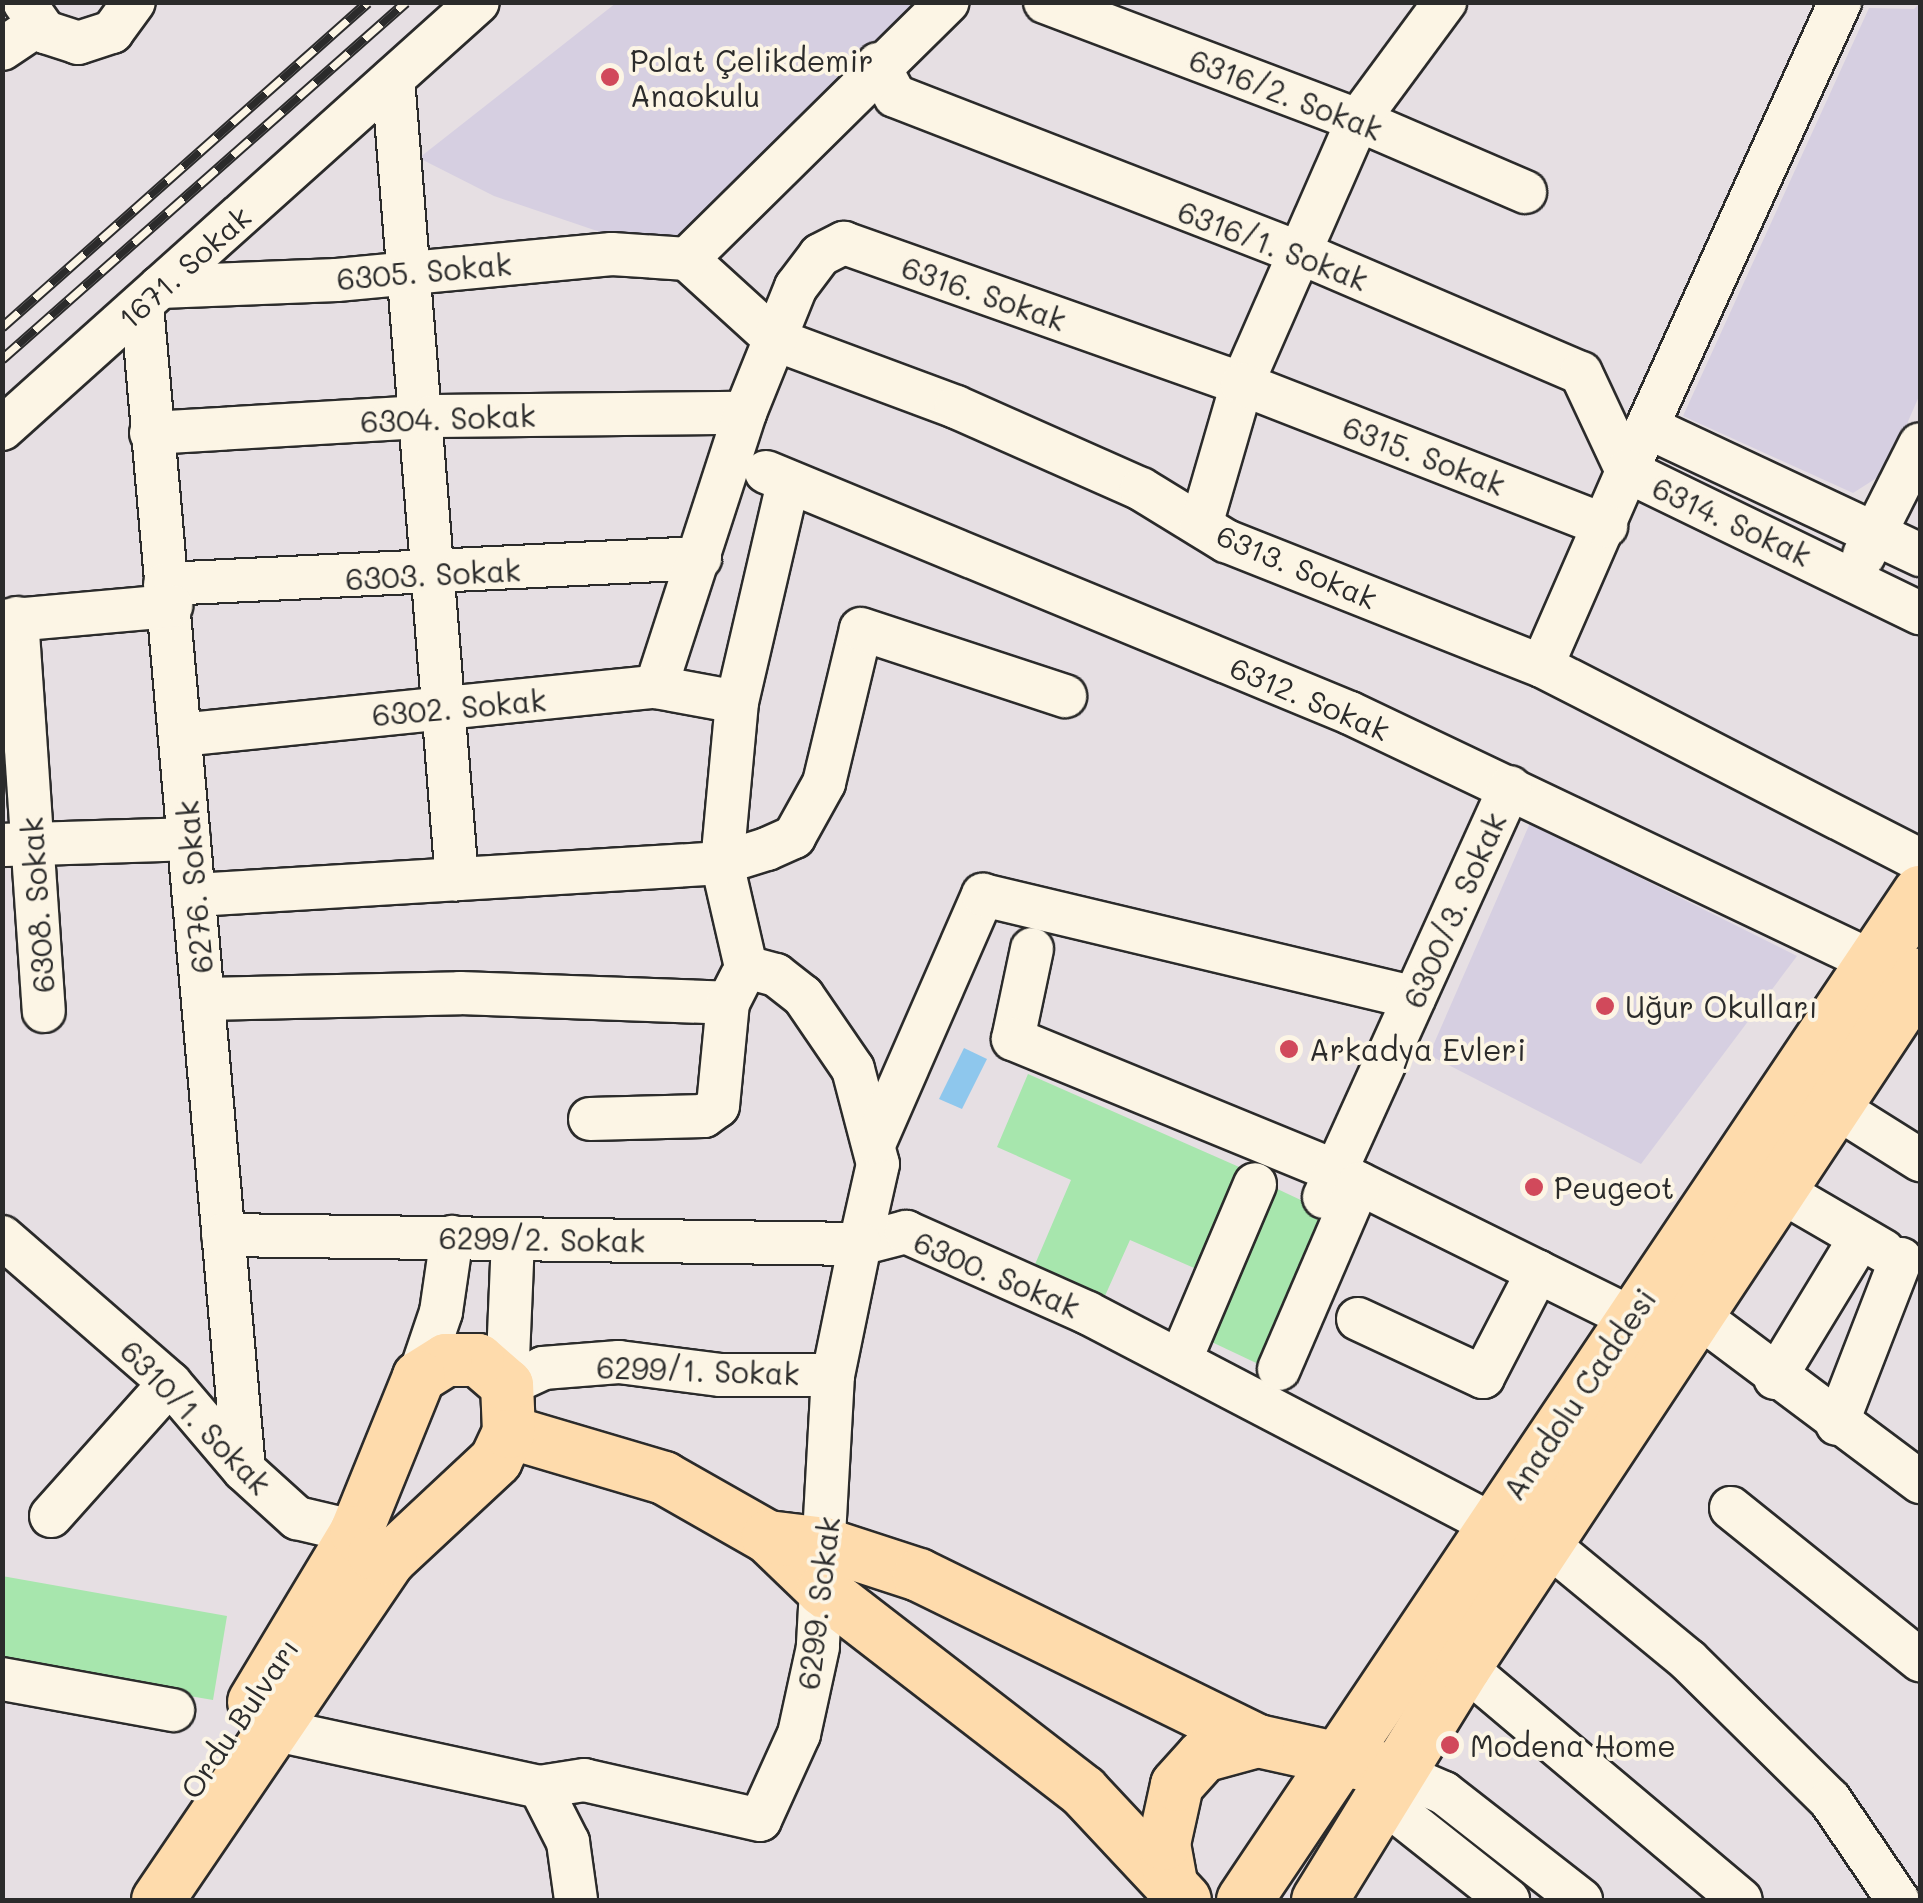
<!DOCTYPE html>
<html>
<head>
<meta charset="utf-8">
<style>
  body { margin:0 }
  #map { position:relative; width:1923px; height:1903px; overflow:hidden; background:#e6dfe3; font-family:Mali,sans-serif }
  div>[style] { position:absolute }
  .built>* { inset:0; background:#d6cfe1 }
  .green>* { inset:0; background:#a7e6ad }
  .water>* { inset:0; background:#8ec7ed }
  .roads { filter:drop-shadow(2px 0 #2b2b2b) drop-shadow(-2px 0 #2b2b2b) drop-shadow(0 2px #2b2b2b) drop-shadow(0 -2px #2b2b2b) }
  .minor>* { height:42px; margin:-21px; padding:0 21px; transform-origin:21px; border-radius:21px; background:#fcf5e5 }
  .major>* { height:52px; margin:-26px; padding:0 26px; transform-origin:26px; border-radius:26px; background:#fedbac }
  .highway>* { height:55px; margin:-27.5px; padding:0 27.5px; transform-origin:27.5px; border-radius:27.5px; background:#fedbac }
  .rail>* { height:11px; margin-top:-5.5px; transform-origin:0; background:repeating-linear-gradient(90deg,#fcf5e5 0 22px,#2b2b2b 0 44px); box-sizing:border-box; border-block:2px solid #2b2b2b }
  .dots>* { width:28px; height:28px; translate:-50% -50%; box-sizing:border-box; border:5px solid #fcf5e5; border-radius:50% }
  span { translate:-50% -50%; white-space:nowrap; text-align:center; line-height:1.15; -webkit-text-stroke:8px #fcf5e5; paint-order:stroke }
  .poi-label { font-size:30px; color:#2b2b2b }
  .left { translate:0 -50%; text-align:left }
  .street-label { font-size:30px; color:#2b2b2b }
  .frame { position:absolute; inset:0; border:5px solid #2b2b2b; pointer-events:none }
</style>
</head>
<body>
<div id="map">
  <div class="built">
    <div style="clip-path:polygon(914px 2px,919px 9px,665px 254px,494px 196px,419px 158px,616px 3px)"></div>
    <div style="clip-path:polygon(1920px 3px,1920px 394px,1886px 472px,1853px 493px,1683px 416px,1869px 8px,1914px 9px)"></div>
    <div style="clip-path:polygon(1530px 823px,1797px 956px,1641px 1164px,1429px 1055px)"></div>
  </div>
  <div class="green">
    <div style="clip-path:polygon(1028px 1074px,1246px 1170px,1201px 1271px,1130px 1240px,1100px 1307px,1030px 1276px,1071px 1180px,997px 1147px)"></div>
    <div style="clip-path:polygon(1269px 1185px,1341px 1219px,1271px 1370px,1199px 1336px)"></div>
    <div style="clip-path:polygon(2px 1576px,227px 1616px,213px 1700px,3px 1664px)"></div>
  </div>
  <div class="water">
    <div style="clip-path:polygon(964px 1048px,987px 1059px,962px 1109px,939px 1099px)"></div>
  </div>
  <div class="roads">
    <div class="minor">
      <div style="left:24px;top:2px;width:37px;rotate:55deg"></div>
      <div style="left:45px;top:32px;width:35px;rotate:18deg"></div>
      <div style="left:78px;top:43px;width:36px;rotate:-18deg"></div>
      <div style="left:112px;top:32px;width:37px;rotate:-54deg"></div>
      <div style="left:1045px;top:2px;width:335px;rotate:20.7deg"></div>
      <div style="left:1358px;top:120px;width:182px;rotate:23.3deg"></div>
      <div style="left:2px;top:49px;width:43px;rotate:-33.7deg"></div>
      <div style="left:878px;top:64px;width:36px;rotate:62deg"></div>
      <div style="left:895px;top:96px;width:438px;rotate:21.2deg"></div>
      <div style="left:1303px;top:254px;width:302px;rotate:23.2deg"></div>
      <div style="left:1581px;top:373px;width:108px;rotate:64.9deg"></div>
      <div style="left:393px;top:79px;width:803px;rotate:85.43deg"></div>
      <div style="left:687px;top:259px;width:120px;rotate:42.3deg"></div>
      <div style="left:776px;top:340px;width:192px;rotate:20.4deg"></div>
      <div style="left:956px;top:407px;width:202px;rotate:23.9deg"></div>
      <div style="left:1141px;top:489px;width:100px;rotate:31.5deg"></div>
      <div style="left:1226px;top:541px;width:340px;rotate:21.6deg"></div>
      <div style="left:1542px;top:666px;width:425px;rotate:27.2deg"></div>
      <div style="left:687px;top:259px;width:366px;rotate:-44.6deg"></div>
      <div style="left:160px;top:287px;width:177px;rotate:-2.3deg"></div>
      <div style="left:337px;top:280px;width:276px;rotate:-5.4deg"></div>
      <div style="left:612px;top:254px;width:75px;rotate:3.8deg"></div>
      <div style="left:142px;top:306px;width:1168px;rotate:84.99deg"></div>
      <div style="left:1647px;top:427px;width:302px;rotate:25.1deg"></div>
      <div style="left:2px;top:429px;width:639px;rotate:-41.89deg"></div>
      <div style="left:151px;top:433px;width:283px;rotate:-3.4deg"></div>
      <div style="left:433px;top:416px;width:312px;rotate:-0.6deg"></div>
      <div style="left:1627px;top:471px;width:515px;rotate:-65.57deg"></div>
      <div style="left:766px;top:472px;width:632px;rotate:22.42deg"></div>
      <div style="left:1350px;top:713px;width:581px;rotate:25.46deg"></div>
      <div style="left:788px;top:483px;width:225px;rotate:103.1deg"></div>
      <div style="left:737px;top:702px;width:162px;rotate:95.3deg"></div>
      <div style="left:722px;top:863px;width:107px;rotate:77deg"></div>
      <div style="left:746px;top:967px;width:31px;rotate:15deg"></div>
      <div style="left:776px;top:975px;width:34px;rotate:38deg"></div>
      <div style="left:803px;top:996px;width:88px;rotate:55.6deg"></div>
      <div style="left:853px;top:1069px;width:98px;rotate:75.3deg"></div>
      <div style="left:878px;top:1164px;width:82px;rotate:102.7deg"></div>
      <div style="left:860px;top:1244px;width:48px;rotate:-14.6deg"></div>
      <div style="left:906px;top:1232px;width:199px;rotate:24deg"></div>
      <div style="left:1088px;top:1313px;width:456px;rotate:27.6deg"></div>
      <div style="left:1201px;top:525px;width:147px;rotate:-73.8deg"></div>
      <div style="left:1242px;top:384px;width:288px;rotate:-66.3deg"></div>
      <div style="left:1358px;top:120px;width:147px;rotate:-53.6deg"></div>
      <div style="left:1864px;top:555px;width:124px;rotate:-63.2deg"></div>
      <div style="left:165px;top:584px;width:536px;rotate:-2.78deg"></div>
      <div style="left:17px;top:618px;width:394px;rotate:86.1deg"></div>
      <div style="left:2px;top:621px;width:170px;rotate:-5.1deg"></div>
      <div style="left:1542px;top:666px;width:213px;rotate:-66.4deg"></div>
      <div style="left:1627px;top:471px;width:326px;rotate:25.9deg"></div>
      <div style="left:656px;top:687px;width:288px;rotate:-72deg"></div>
      <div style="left:745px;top:413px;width:136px;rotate:-68deg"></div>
      <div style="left:796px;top:287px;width:40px;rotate:-53deg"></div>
      <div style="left:820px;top:255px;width:27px;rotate:-27deg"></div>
      <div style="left:844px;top:243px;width:422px;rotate:19.5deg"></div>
      <div style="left:1242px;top:384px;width:391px;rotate:21.3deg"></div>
      <div style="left:180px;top:735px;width:478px;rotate:-5.8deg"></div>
      <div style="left:656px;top:687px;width:82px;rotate:10.5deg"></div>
      <div style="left:2px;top:845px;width:187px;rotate:-1.8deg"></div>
      <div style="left:195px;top:895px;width:528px;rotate:-3.47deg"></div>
      <div style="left:722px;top:863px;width:47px;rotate:-17.3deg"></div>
      <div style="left:767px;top:849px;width:30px;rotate:-24deg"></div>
      <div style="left:794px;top:837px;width:62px;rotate:-60.9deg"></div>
      <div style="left:824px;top:783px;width:158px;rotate:-76.5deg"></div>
      <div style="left:861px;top:629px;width:215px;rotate:18.2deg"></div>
      <div style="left:1032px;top:949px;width:92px;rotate:101.9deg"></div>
      <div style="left:1013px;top:1039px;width:340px;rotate:22.3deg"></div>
      <div style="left:1328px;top:1168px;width:337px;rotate:26.3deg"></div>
      <div style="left:205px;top:999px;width:255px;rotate:-1.3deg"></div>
      <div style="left:460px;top:993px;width:268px;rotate:2.1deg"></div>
      <div style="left:1834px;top:1106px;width:102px;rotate:32.1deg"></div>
      <div style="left:590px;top:1119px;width:114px;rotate:-1.5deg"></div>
      <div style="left:704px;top:1116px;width:17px;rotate:-36deg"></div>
      <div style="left:718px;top:1106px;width:103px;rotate:-84.5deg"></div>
      <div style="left:728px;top:1003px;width:30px;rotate:-63deg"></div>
      <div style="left:875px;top:1142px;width:270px;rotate:-66.4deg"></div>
      <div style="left:983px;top:895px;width:443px;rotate:13.4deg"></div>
      <div style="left:1779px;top:1190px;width:121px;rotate:30.2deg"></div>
      <div style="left:1324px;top:1197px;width:450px;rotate:-65.6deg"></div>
      <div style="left:223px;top:1235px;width:637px;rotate:0.81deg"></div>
      <div style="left:860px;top:1244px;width:134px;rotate:101.6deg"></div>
      <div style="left:833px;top:1375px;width:272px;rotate:93.2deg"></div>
      <div style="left:818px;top:1647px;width:89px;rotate:102.3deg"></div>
      <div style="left:799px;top:1734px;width:94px;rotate:114.4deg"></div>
      <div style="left:760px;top:1820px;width:180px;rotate:-167.2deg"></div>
      <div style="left:584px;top:1780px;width:45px;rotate:171deg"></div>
      <div style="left:540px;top:1787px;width:270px;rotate:-167.8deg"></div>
      <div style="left:2px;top:1237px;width:223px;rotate:41deg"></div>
      <div style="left:170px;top:1383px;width:114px;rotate:49.6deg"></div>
      <div style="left:244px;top:1470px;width:72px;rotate:42.2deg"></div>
      <div style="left:297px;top:1518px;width:61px;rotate:13.3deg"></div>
      <div style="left:513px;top:1239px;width:146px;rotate:92.4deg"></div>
      <div style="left:507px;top:1385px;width:40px;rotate:-25deg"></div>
      <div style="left:543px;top:1368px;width:76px;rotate:-4.5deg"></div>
      <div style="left:619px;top:1362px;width:103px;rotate:7.3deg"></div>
      <div style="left:721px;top:1375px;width:112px"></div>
      <div style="left:1697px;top:1315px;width:279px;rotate:36.8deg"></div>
      <div style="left:1358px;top:1319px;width:138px;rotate:24.9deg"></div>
      <div style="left:1483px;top:1377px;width:119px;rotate:-62.6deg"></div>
      <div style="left:1180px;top:1361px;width:192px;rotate:-67deg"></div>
      <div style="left:1279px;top:1369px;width:202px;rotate:-66.7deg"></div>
      <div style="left:419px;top:1377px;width:69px;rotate:-71.3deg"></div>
      <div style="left:441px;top:1312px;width:76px;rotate:-81.7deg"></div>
      <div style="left:1775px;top:1378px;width:164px;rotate:-58.7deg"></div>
      <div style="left:1837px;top:1424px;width:177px;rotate:-68.8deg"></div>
      <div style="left:1731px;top:1508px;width:243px;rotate:38.8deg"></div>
      <div style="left:51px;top:1516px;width:178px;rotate:-48.2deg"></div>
      <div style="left:1546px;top:1543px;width:184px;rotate:39.5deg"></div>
      <div style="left:1688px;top:1660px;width:199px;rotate:44.6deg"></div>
      <div style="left:1830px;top:1800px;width:121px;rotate:55.8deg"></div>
      <div style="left:1463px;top:1666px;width:363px;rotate:40.1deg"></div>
      <div style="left:2px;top:1679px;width:174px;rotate:10.3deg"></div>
      <div style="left:1400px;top:1774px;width:48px;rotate:23.4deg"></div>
      <div style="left:1444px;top:1793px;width:174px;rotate:38deg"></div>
      <div style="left:540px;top:1787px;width:62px;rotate:63deg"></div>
      <div style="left:568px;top:1842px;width:59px;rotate:82.1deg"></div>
      <div style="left:1382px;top:1800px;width:161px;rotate:38.4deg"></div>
    </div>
    <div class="major">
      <div style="left:509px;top:1432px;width:162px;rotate:16.5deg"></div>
      <div style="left:664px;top:1478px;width:120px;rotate:29.6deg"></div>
      <div style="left:768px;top:1537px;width:76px;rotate:43.9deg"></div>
      <div style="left:823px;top:1590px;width:329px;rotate:37.7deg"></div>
      <div style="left:1083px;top:1791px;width:149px;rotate:46.9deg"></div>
      <div style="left:768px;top:1537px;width:56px;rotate:7.1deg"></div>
      <div style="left:824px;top:1544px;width:100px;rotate:18.1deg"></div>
      <div style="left:919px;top:1575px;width:377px;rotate:26.1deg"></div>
      <div style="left:1258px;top:1741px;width:125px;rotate:12.5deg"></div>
      <div style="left:254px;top:1702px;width:198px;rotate:-59deg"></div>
      <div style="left:1172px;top:1888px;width:45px;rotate:-100.3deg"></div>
      <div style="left:1164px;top:1844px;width:60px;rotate:-77.6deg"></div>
      <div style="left:1177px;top:1785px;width:39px;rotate:-48deg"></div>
      <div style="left:1203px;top:1756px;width:57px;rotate:-15.3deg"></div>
      <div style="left:158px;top:1900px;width:412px;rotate:-55.8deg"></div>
      <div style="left:390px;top:1559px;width:145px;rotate:-43deg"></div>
      <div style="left:496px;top:1460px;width:31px;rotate:-65deg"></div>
      <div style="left:509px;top:1432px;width:47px;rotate:-92.4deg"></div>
      <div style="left:507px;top:1385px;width:38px;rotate:-139deg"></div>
      <div style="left:478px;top:1360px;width:32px;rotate:180deg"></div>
      <div style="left:446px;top:1360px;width:32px;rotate:148deg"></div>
      <div style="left:419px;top:1377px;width:167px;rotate:112.1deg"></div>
      <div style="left:356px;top:1532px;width:28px;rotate:51deg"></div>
      <div style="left:374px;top:1554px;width:17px;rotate:17deg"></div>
    </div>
    <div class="highway">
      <div style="left:1244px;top:1900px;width:1213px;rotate:-56.13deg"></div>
      <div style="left:1319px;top:1900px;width:275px;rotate:-58.4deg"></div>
      <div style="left:1463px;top:1666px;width:828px;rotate:-56.52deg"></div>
    </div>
  </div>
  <div class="rail">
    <div style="left:2px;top:327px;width:489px;rotate:-41.6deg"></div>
    <div style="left:2px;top:359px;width:539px;rotate:-41.47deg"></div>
  </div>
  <div class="dots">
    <div style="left:610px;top:77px;background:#d1495b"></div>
    <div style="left:1605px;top:1006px;background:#d1495b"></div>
    <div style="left:1289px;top:1049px;background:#d1495b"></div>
    <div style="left:1534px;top:1187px;background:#d1495b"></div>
    <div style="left:1450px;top:1745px;background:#d1495b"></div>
  </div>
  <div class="poi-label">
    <span class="left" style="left:630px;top:77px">Polat Çelikdemir<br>Anaokulu</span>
    <span class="left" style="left:1625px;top:1006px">Uğur Okulları</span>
    <span class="left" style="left:1309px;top:1049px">Arkadya Evleri</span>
    <span class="left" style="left:1554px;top:1187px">Peugeot</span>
    <span class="left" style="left:1470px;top:1745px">Modena Home</span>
  </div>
  <div class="street-label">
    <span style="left:1286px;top:94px;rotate:21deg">6316/2. Sokak</span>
    <span style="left:1273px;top:245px;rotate:21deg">6316/1. Sokak</span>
    <span style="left:184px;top:267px;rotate:-42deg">1671. Sokak</span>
    <span style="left:424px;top:271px;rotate:-5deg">6305. Sokak</span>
    <span style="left:984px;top:293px;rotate:19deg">6316. Sokak</span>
    <span style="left:448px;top:418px;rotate:-2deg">6304. Sokak</span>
    <span style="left:1424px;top:455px;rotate:21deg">6315. Sokak</span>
    <span style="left:1732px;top:521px;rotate:25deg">6314. Sokak</span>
    <span style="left:1297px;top:566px;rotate:23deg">6313. Sokak</span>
    <span style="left:433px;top:574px;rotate:-3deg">6303. Sokak</span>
    <span style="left:1310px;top:698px;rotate:23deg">6312. Sokak</span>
    <span style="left:459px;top:707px;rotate:-5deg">6302. Sokak</span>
    <span style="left:194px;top:887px;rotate:-95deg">6276. Sokak</span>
    <span style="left:37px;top:905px;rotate:-94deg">6308. Sokak</span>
    <span style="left:1454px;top:910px;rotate:-66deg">6300/3. Sokak</span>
    <span style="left:542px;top:1239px;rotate:1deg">6299/2. Sokak</span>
    <span style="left:997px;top:1274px;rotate:23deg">6300. Sokak</span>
    <span style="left:698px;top:1370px;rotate:2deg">6299/1. Sokak</span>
    <span style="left:1579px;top:1394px;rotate:-56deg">Anadolu Caddesi</span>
    <span style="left:196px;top:1417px;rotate:46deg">6310/1. Sokak</span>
    <span style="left:818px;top:1603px;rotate:-83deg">6299. Sokak</span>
    <span style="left:239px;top:1718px;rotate:-56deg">Ordu Bulvarı</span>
  </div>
  <div class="frame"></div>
</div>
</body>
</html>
